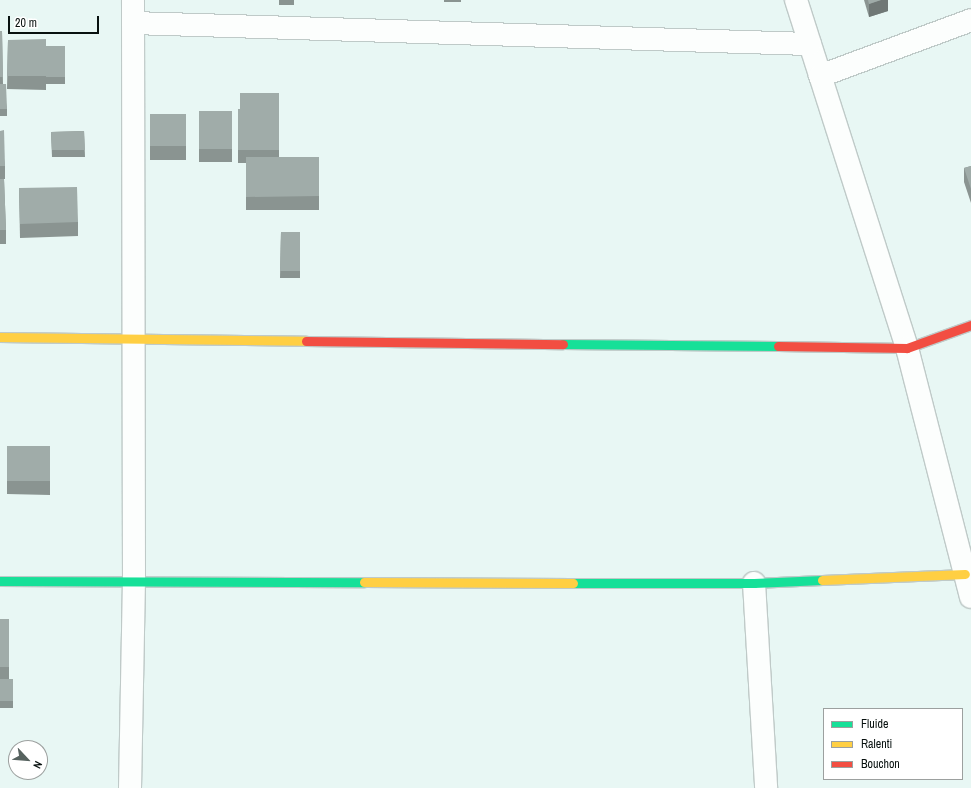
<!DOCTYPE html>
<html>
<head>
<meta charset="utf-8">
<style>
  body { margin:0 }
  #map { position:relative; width:971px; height:788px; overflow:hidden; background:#e8f7f4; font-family:"Archivo Narrow",sans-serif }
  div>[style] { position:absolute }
  .roads { filter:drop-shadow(1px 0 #bfcac8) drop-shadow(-1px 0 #bfcac8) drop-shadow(0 1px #bfcac8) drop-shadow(0 -1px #bfcac8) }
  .street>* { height:22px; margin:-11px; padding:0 11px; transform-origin:11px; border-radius:11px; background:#fcfefd }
  .fast>* { height:9px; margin:-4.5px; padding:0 4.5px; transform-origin:4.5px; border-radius:4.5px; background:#16e098 }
  .slow>* { height:9px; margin:-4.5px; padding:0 4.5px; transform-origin:4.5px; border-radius:4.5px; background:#ffcf43 }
  .jam>* { height:9px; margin:-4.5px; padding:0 4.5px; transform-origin:4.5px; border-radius:4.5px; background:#f24e42 }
  .wall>* { inset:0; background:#8a9491 }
  .shaded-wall>* { inset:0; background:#707876 }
  .building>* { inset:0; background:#a0aca9 }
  span { translate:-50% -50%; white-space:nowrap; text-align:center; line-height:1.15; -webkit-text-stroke:3px #fff; paint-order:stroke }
  .legend { position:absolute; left:823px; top:708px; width:140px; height:72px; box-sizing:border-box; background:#fff; border:1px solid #9ca09f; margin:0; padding:5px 7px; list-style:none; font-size:12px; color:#08110f }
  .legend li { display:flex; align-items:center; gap:8px; height:20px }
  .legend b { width:20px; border:1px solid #9ca09f }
  .north { position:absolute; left:8px; top:740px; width:40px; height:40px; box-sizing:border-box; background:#fff; border:1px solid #9ca09f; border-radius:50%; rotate:116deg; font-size:11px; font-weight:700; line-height:16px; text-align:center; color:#08110f }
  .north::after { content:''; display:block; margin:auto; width:14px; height:18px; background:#56625f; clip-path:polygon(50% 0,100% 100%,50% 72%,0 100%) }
  .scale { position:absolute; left:8px; top:16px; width:91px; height:18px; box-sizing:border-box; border:2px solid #08110f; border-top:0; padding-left:5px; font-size:12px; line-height:14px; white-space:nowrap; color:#08110f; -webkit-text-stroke:3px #fff; paint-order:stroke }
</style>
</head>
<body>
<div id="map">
  <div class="roads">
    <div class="street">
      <div style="left:796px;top:0;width:365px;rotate:72.3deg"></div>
      <div style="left:907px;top:348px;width:257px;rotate:75.6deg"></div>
      <div style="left:133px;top:23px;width:677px;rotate:1.78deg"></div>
      <div style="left:820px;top:76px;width:161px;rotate:-20.3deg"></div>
      <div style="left:754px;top:583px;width:205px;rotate:86.6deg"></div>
      <div style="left:130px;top:788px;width:206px;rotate:-88.9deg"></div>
      <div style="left:134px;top:582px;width:582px;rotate:-90.1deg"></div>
    </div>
    <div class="fast">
      <div style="left:563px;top:344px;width:215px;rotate:0.5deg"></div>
      <div style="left:0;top:581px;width:364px;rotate:0.2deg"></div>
      <div style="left:573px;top:583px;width:181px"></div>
      <div style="left:754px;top:583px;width:68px;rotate:-2.5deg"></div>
    </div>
    <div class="slow">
      <div style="left:0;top:337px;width:306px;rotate:0.7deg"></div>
      <div style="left:822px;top:580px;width:143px;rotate:-2.4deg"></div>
      <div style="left:364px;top:582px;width:209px;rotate:0.3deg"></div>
    </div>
    <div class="jam">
      <div style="left:306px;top:341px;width:257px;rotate:0.7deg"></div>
      <div style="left:778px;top:346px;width:129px;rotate:0.9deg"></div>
      <div style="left:907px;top:348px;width:68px;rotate:-19.8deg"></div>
    </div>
  </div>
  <div class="wall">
    <div style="clip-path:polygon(279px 0,294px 0,294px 5px,279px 5px)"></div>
    <div style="clip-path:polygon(444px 0,461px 0,461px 2px,444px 2px)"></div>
    <div style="clip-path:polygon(864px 0,888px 0,888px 11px,869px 17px)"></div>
    <div style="clip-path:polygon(0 31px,2px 31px,3px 84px,7px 109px,7px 116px,0 116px)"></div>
    <div style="clip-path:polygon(8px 40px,46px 46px,65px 46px,65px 84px,46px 84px,46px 90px,7px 89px)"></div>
    <div style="clip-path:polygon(279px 93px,279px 157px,319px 157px,319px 210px,246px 210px,246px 163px,238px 163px,238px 109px,240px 109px)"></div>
    <div style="clip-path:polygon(199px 111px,232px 111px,232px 162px,199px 162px)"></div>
    <div style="clip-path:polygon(150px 114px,186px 114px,186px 160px,150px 160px)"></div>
    <div style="clip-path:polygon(0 131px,5px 166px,5px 179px,4px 179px,6px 230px,6px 244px,0 244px)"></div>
    <div style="clip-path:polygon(84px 131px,85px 157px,52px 157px,51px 132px)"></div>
    <div style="clip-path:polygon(971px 166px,971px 203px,964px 182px,964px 168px)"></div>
    <div style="clip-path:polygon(19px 188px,78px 222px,78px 236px,20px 238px)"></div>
    <div style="clip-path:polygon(281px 232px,300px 232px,300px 278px,280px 278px)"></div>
    <div style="clip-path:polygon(7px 446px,50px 446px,50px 495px,7px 494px)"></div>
    <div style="clip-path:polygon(0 619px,9px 619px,9px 679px,13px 679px,13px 708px,0 708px)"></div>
  </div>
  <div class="shaded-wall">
    <div style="clip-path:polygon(881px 0,888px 0,888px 11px,869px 17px,869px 4px)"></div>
  </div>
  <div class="building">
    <div style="clip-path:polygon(868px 0,881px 0,869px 4px)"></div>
    <div style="clip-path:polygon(0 31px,2px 31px,3px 77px,0 77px)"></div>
    <div style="clip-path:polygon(46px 39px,46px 76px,7px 76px,8px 40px)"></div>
    <div style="clip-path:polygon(46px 46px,65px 46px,65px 77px,46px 77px)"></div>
    <div style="clip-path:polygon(0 84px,6px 84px,7px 109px,0 109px)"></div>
    <div style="clip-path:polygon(240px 93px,279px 93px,279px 111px,279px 109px,240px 109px)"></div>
    <div style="clip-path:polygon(238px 109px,279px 109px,279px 150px,238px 150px)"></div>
    <div style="clip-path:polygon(199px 111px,232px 111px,232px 149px,199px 149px)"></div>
    <div style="clip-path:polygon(150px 114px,186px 114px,186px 146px,150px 146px)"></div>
    <div style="clip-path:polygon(4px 130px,5px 166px,0 166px,0 131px)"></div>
    <div style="clip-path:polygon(84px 131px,85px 150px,52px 150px,51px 132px)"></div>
    <div style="clip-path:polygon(246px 157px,319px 157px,319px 196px,246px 197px)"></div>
    <div style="clip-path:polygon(971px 166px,971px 189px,964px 168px)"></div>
    <div style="clip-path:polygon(0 179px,4px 179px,6px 230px,0 230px)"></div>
    <div style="clip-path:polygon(77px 187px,78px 222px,20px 224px,19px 188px)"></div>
    <div style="clip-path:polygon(281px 232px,300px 232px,300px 271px,280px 271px)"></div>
    <div style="clip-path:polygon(7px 446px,50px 446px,50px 481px,7px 481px)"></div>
    <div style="clip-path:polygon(0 619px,9px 619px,9px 667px,0 667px)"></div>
    <div style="clip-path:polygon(0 679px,13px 679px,13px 701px,0 701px)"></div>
  </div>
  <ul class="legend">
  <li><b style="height:5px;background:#16e098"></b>Fluide</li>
  <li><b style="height:5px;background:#ffcf43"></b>Ralenti</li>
  <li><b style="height:5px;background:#f24e42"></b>Bouchon</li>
  </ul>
  <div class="north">N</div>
  <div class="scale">20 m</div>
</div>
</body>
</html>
